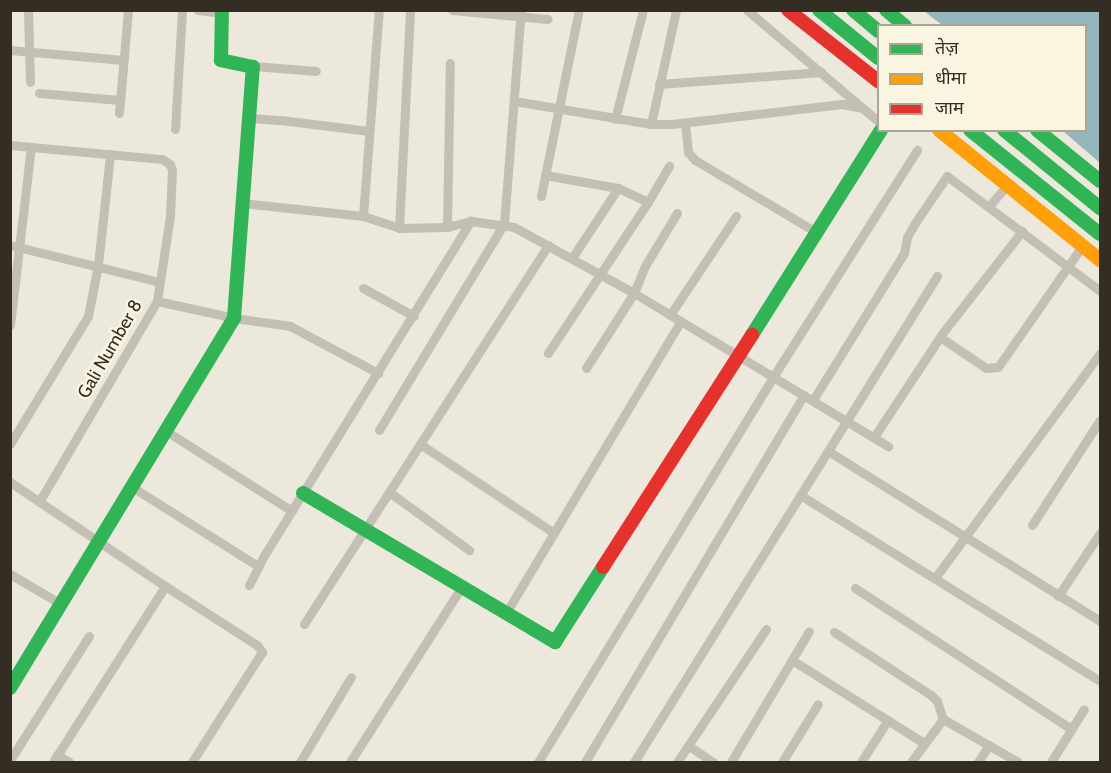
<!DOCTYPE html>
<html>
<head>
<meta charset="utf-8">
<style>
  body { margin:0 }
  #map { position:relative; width:1111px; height:773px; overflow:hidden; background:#ece8db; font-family:Cabin,"Noto Sans Devanagari",sans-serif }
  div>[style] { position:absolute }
  .water>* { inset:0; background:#96b6be }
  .street>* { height:9px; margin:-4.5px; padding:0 4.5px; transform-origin:4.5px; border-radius:4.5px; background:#c4bfb5 }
  .fast>* { height:14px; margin:-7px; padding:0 7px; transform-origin:7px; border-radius:7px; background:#30b455 }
  .slow>* { height:14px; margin:-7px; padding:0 7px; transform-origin:7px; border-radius:7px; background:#ff9f0a }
  .jam>* { height:14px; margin:-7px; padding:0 7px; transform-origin:7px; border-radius:7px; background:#e5322d }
  span { translate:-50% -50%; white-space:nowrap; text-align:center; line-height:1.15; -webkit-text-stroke:5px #faf5e1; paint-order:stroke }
  .street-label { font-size:18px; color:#342d24 }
  .frame { position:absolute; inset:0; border:12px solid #342d24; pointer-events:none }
  .legend { position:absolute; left:877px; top:24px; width:210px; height:108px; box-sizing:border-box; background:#faf5e1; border:2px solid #aba595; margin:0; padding:8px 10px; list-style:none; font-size:18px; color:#342d24 }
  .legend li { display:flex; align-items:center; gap:12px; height:30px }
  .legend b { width:30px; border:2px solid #aba595 }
</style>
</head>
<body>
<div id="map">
  <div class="water">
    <div style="clip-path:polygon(924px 11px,1100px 11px,1100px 163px,1063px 131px,1086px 130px,1086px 26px,942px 25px)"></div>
  </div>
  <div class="street">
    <div style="left:28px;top:10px;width:72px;rotate:88.4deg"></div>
    <div style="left:198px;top:10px;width:24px;rotate:7deg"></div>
    <div style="left:452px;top:10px;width:96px;rotate:5.4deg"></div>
    <div style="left:747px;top:10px;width:172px;rotate:40.3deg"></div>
    <div style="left:10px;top:50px;width:114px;rotate:5deg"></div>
    <div style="left:253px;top:66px;width:63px;rotate:4.5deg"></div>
    <div style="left:659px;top:84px;width:163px;rotate:-4.2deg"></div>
    <div style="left:39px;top:93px;width:81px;rotate:4.9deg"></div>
    <div style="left:514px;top:101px;width:139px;rotate:9.5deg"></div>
    <div style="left:651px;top:124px;width:21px"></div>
    <div style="left:672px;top:124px;width:171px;rotate:-6.7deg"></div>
    <div style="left:842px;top:104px;width:20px;rotate:11deg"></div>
    <div style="left:119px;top:113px;width:103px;rotate:-85deg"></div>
    <div style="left:249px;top:118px;width:32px;rotate:4deg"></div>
    <div style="left:281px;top:120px;width:89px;rotate:7.1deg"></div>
    <div style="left:615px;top:119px;width:113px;rotate:-75.6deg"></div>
    <div style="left:685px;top:123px;width:29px;rotate:84deg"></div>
    <div style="left:688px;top:152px;width:11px;rotate:49deg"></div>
    <div style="left:695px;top:160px;width:143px;rotate:30.7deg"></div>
    <div style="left:651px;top:124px;width:117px;rotate:-77.6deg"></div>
    <div style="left:175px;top:129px;width:119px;rotate:-86.6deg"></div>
    <div style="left:10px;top:145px;width:153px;rotate:5.3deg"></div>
    <div style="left:162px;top:159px;width:9px;rotate:32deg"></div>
    <div style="left:170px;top:164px;width:6px;rotate:72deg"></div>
    <div style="left:172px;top:170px;width:46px;rotate:92.5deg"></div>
    <div style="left:170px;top:216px;width:86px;rotate:98.7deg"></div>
    <div style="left:157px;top:301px;width:233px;rotate:120.4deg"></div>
    <div style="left:545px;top:175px;width:74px;rotate:10.1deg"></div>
    <div style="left:618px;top:188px;width:33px;rotate:25deg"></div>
    <div style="left:541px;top:196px;width:190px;rotate:-78.5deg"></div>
    <div style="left:242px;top:203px;width:122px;rotate:6.1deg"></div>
    <div style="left:363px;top:216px;width:38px;rotate:18deg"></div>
    <div style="left:399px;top:228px;width:48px;rotate:-1.2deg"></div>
    <div style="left:447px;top:227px;width:25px;rotate:-14deg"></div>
    <div style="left:471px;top:221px;width:43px;rotate:7.9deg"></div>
    <div style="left:514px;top:227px;width:137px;rotate:28.8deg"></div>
    <div style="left:634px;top:293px;width:297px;rotate:31.1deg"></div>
    <div style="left:989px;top:206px;width:28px;rotate:-49deg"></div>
    <div style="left:363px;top:216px;width:207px;rotate:-85.6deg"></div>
    <div style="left:447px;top:227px;width:164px;rotate:-89deg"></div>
    <div style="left:399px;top:228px;width:218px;rotate:-87.1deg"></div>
    <div style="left:10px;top:245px;width:154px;rotate:13.9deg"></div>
    <div style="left:572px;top:258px;width:84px;rotate:-56.7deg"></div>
    <div style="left:363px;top:288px;width:58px;rotate:28.8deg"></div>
    <div style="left:157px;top:301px;width:79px;rotate:12.4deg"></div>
    <div style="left:234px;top:318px;width:57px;rotate:8.1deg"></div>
    <div style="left:290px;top:326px;width:100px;rotate:28.1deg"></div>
    <div style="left:670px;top:315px;width:119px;rotate:-56.3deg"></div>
    <div style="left:10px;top:325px;width:179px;rotate:-83.3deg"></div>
    <div style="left:940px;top:337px;width:55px;rotate:34deg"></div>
    <div style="left:986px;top:368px;width:12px;rotate:-5deg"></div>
    <div style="left:998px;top:367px;width:147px;rotate:-55.2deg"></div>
    <div style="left:548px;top:353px;width:181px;rotate:-56.5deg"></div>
    <div style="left:648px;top:202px;width:42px;rotate:-59.7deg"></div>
    <div style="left:586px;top:368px;width:89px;rotate:-57.4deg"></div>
    <div style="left:634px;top:293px;width:29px;rotate:-68deg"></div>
    <div style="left:645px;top:266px;width:62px;rotate:-58.9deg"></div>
    <div style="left:813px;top:400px;width:173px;rotate:-58.2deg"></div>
    <div style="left:904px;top:253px;width:16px;rotate:-79deg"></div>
    <div style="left:907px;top:237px;width:16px;rotate:-60deg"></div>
    <div style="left:915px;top:223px;width:57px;rotate:-55.8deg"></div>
    <div style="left:947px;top:176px;width:191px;rotate:36.9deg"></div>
    <div style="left:379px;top:430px;width:241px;rotate:-58.8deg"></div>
    <div style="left:504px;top:224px;width:215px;rotate:-85.5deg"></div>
    <div style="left:166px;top:431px;width:149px;rotate:32.4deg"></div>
    <div style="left:874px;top:437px;width:127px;rotate:-56.6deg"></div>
    <div style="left:944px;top:331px;width:127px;rotate:-52deg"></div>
    <div style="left:10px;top:444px;width:150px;rotate:-58.6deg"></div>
    <div style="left:88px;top:316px;width:52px;rotate:-78.9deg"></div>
    <div style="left:98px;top:265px;width:112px;rotate:-83.8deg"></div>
    <div style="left:420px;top:444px;width:161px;rotate:33.6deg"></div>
    <div style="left:828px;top:451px;width:321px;rotate:32deg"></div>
    <div style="left:10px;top:482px;width:187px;rotate:33.9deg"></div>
    <div style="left:132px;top:487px;width:149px;rotate:32.1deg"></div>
    <div style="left:389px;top:492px;width:99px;rotate:35.9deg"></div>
    <div style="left:800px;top:495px;width:353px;rotate:31.8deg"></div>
    <div style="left:1032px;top:525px;width:125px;rotate:-57.1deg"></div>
    <div style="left:10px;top:574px;width:59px;rotate:30.5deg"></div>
    <div style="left:935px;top:578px;width:279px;rotate:-53.7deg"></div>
    <div style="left:249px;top:585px;width:35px;rotate:-63deg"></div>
    <div style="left:265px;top:554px;width:392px;rotate:-58.3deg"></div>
    <div style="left:855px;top:588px;width:258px;rotate:33.1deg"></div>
    <div style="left:1058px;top:596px;width:76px;rotate:-56.3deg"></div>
    <div style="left:506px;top:613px;width:340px;rotate:-59.1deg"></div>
    <div style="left:304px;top:624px;width:451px;rotate:-57.2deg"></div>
    <div style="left:834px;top:632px;width:116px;rotate:33deg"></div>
    <div style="left:931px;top:695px;width:8px;rotate:45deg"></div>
    <div style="left:937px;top:701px;width:19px;rotate:72deg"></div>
    <div style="left:792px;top:660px;width:156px;rotate:32.2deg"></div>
    <div style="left:689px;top:746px;width:29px;rotate:34deg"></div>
    <div style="left:57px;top:755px;width:14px;rotate:30deg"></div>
    <div style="left:10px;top:760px;width:147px;rotate:-57.5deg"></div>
    <div style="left:53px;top:762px;width:209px;rotate:-57.5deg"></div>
    <div style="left:165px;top:586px;width:109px;rotate:32.7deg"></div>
    <div style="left:257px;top:645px;width:9px;rotate:54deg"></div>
    <div style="left:262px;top:652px;width:130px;rotate:122.5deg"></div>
    <div style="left:300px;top:762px;width:99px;rotate:-59deg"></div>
    <div style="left:350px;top:762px;width:209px;rotate:-57.5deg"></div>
    <div style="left:538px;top:762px;width:451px;rotate:-58.6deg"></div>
    <div style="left:773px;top:377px;width:269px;rotate:-57.6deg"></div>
    <div style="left:585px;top:762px;width:427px;rotate:-59.2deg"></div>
    <div style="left:634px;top:762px;width:573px;rotate:-58.06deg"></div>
    <div style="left:677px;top:762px;width:160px;rotate:-56.2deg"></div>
    <div style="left:731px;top:762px;width:152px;rotate:-59.2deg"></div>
    <div style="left:782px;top:762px;width:68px;rotate:-58.2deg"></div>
    <div style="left:861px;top:762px;width:50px;rotate:-57.3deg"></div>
    <div style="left:911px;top:762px;width:54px;rotate:-53.3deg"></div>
    <div style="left:943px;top:719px;width:86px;rotate:29.8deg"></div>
    <div style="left:978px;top:762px;width:20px;rotate:-57deg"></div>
    <div style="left:1051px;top:762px;width:62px;rotate:-58.1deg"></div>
  </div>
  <div class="fast">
    <div style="left:819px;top:10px;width:76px;rotate:39.1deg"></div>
    <div style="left:853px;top:10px;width:33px;rotate:40deg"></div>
    <div style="left:886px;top:10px;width:25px;rotate:40deg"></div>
    <div style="left:970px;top:130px;width:166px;rotate:38.7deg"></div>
    <div style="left:1004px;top:130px;width:124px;rotate:39.1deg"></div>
    <div style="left:1037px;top:130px;width:81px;rotate:39deg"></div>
    <div style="left:752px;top:335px;width:242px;rotate:-57.8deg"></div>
    <div style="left:303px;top:493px;width:293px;rotate:30.6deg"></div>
    <div style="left:555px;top:642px;width:89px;rotate:-57.4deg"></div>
    <div style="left:10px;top:688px;width:433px;rotate:-58.8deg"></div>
    <div style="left:234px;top:318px;width:252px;rotate:-85.7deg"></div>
    <div style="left:253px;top:67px;width:33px;rotate:-168deg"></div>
    <div style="left:221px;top:60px;width:50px;rotate:-88.9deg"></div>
  </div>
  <div class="slow">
    <div style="left:939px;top:130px;width:207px;rotate:38.9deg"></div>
  </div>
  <div class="jam">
    <div style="left:788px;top:10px;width:115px;rotate:38.3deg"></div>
    <div style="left:603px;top:567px;width:276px;rotate:-57.3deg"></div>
  </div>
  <div class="street-label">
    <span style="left:110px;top:349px;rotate:-60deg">Gali Number 8</span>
  </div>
  <div class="frame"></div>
  <ul class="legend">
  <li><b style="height:8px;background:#30b455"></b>तेज़</li>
  <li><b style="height:8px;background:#ff9f0a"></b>धीमा</li>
  <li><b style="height:8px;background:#e5322d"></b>जाम</li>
  </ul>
</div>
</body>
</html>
